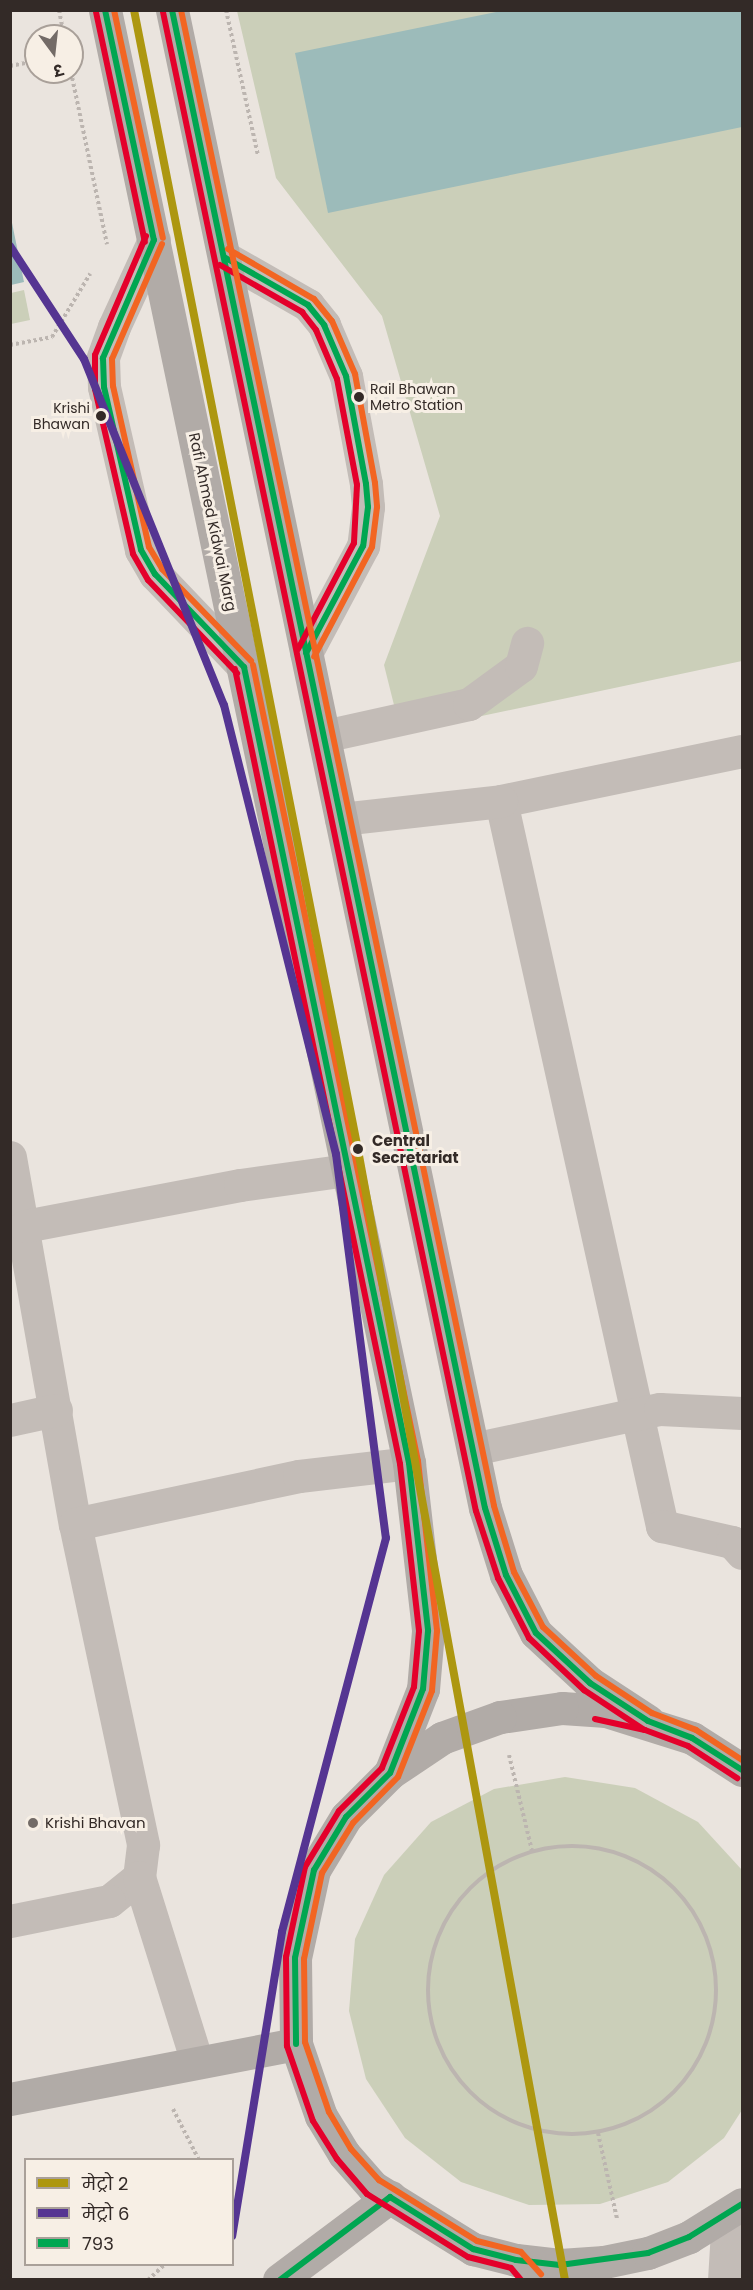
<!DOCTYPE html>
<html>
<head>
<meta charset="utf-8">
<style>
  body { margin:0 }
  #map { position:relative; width:753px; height:2290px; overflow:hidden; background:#eae4de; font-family:Poppins,"Noto Sans Devanagari",sans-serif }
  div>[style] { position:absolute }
  .green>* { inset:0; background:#cbcfb9 }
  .water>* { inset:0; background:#9cbbba }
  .path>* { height:4px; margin-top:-2px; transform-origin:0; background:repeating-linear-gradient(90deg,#bcb5b0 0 3px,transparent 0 6px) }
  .path>.ring { margin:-2px; padding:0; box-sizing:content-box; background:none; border:4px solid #bcb5b0; border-radius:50% }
  .minor>* { height:33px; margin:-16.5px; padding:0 16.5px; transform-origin:16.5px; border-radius:16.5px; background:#c3bcb7 }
  .major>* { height:33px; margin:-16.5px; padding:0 16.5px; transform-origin:16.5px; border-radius:16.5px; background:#b1aba7 }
  .bus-1>* { height:6px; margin:-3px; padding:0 3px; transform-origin:3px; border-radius:3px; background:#00a651 }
  .bus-2>* { height:6px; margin:-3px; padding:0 3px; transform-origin:3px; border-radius:3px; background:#e4002b }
  .bus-3>* { height:6px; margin:-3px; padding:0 3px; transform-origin:3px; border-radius:3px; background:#f26522 }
  .metro-1>* { height:8px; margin:-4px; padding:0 4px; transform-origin:4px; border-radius:4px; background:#ad9710 }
  .metro-2>* { height:8px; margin:-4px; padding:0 4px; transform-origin:4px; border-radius:4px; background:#553592 }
  .dots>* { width:16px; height:16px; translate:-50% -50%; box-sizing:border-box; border:3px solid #f7efe5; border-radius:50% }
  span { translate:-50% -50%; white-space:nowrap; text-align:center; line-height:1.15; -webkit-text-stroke:6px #f7efe5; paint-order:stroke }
  .bus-label { font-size:14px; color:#332a27 }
  .left { translate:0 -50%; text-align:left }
  .right { translate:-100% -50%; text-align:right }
  .street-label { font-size:15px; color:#332a27 }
  .stop-label { font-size:15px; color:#332a27; font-weight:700 }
  .poi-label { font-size:15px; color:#332a27 }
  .frame { position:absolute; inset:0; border:12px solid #332a27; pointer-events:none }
  .legend { position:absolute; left:24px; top:2158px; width:210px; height:108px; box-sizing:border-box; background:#f7efe5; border:2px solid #a9a099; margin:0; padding:8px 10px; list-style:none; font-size:18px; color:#332a27 }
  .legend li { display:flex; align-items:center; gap:12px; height:30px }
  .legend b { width:30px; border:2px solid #a9a099 }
  .north { position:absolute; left:24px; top:24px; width:60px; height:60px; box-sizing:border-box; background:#f7efe5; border:2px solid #a9a099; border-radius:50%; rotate:165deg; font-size:16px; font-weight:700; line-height:24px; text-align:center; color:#332a27 }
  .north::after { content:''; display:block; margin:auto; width:21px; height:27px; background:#736b67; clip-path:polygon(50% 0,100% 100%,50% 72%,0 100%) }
</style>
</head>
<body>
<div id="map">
  <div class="green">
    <div style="clip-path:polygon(237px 11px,742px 11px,742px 661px,401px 733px,384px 665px,440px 516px,382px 316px,276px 178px)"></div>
    <div style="clip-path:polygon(24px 290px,30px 320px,11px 324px,11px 293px)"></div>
    <div style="clip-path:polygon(565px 1777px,635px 1788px,698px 1822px,742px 1870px,742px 2110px,724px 2138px,668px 2182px,600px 2204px,529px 2205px,461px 2182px,405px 2138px,366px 2079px,349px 2011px,355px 1939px,384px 1875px,431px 1822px,494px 1789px)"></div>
  </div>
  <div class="water">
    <div style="clip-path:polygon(501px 11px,742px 11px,742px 127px,328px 213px,295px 53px)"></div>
    <div style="clip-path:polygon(10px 213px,24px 282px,11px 285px,10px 285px)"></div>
  </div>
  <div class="path">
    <div style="left:59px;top:10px;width:26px;rotate:79deg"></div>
    <div style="left:226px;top:10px;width:148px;rotate:77.6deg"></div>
    <div style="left:10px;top:66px;width:26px;rotate:-11deg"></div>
    <div style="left:71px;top:72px;width:176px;rotate:78.2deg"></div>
    <div style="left:10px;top:345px;width:43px;rotate:-10.8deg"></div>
    <div style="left:52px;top:337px;width:74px;rotate:-58.9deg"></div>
    <div style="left:509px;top:1755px;width:99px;rotate:76.5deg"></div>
    <div class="ring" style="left:428px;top:1846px;width:284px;height:284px"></div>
    <div style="left:173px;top:2109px;width:57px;rotate:63deg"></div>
    <div style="left:598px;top:2133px;width:88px;rotate:77.5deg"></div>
    <div style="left:148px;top:2280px;width:23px;rotate:-43deg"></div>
  </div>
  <div class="minor">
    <div style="left:154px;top:240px;width:96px;rotate:114.7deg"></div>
    <div style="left:114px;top:327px;width:33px;rotate:110deg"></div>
    <div style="left:103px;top:358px;width:29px;rotate:88deg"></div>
    <div style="left:104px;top:387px;width:167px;rotate:77.2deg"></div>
    <div style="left:141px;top:550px;width:28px;rotate:60deg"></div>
    <div style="left:155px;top:574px;width:129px;rotate:46.3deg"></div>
    <div style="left:224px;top:257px;width:97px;rotate:29.7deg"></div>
    <div style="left:308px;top:305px;width:26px;rotate:51deg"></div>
    <div style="left:324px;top:325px;width:56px;rotate:66.7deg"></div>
    <div style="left:346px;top:376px;width:110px;rotate:79.5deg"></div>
    <div style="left:366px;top:484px;width:23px;rotate:85deg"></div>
    <div style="left:368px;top:507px;width:39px;rotate:97deg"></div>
    <div style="left:363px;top:546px;width:121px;rotate:118deg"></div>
    <div style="left:324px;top:736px;width:148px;rotate:-12.4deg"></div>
    <div style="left:469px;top:704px;width:64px;rotate:-36.2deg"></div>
    <div style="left:521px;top:666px;width:24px;rotate:-75deg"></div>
    <div style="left:742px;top:751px;width:246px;rotate:168.3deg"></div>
    <div style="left:501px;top:801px;width:743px;rotate:77.48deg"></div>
    <div style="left:662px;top:1526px;width:72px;rotate:12.9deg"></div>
    <div style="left:732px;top:1542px;width:15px;rotate:48deg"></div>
    <div style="left:341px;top:819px;width:161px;rotate:-6.4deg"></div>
    <div style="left:10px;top:1157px;width:373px;rotate:80deg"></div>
    <div style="left:75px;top:1524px;width:328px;rotate:78deg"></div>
    <div style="left:143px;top:1845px;width:32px;rotate:97deg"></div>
    <div style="left:139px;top:1877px;width:38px;rotate:141deg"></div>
    <div style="left:109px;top:1901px;width:101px;rotate:168.6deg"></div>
    <div style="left:25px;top:1226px;width:219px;rotate:-10.8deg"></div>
    <div style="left:240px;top:1185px;width:108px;rotate:-8deg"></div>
    <div style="left:10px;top:1420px;width:47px;rotate:-12.3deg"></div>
    <div style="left:473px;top:1449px;width:191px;rotate:-12.1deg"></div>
    <div style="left:660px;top:1409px;width:82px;rotate:2.8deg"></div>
    <div style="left:75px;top:1524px;width:229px;rotate:-12.1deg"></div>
    <div style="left:299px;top:1476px;width:111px;rotate:-6.7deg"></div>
    <div style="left:139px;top:1877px;width:194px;rotate:72.6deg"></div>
    <div style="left:724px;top:2280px;width:66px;rotate:-86.5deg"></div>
  </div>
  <div class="major">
    <div style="left:105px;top:10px;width:1484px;rotate:78.18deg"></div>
    <div style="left:409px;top:1463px;width:169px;rotate:83.5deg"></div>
    <div style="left:428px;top:1631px;width:58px;rotate:94.9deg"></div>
    <div style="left:423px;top:1689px;width:90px;rotate:111.4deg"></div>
    <div style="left:172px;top:10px;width:1530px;rotate:78.2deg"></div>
    <div style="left:485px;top:1508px;width:70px;rotate:72.6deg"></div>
    <div style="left:506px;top:1575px;width:65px;rotate:62.7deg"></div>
    <div style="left:536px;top:1633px;width:74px;rotate:42.8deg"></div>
    <div style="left:590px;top:1683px;width:69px;rotate:33.2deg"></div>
    <div style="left:742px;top:1770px;width:59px;rotate:-147.4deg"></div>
    <div style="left:692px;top:1738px;width:90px;rotate:-162.6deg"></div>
    <div style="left:606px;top:1711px;width:44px;rotate:-176.1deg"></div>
    <div style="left:562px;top:1708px;width:63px;rotate:171.7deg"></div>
    <div style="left:500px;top:1717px;width:62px;rotate:160.1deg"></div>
    <div style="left:442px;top:1738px;width:63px;rotate:146.1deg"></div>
    <div style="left:390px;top:1773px;width:62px;rotate:135deg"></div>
    <div style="left:346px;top:1817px;width:62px;rotate:121.1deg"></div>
    <div style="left:314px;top:1870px;width:90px;rotate:102.2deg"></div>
    <div style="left:295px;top:1958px;width:86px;rotate:89.3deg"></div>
    <div style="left:296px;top:2044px;width:76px;rotate:70.9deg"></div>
    <div style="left:321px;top:2116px;width:44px;rotate:58.8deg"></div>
    <div style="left:344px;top:2154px;width:44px;rotate:48.7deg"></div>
    <div style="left:373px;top:2187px;width:118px;rotate:31.8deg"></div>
    <div style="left:473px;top:2249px;width:44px;rotate:14.3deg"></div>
    <div style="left:516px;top:2260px;width:44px;rotate:6.5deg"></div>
    <div style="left:560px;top:2265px;width:44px;rotate:-3.9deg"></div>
    <div style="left:604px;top:2262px;width:45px;rotate:-11.6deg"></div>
    <div style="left:648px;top:2253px;width:44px;rotate:-21.3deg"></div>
    <div style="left:689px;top:2237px;width:62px;rotate:-31.9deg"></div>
    <div style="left:10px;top:2099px;width:291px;rotate:-10.9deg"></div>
    <div style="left:279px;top:2280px;width:139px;rotate:-36.8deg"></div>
  </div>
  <div class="bus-1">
    <div style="left:105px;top:10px;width:235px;rotate:78deg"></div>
    <div style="left:172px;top:10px;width:1530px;rotate:78.2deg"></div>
    <div style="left:485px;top:1508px;width:70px;rotate:72.6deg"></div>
    <div style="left:506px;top:1575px;width:65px;rotate:62.7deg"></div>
    <div style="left:536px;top:1633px;width:74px;rotate:42.8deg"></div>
    <div style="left:590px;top:1683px;width:69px;rotate:33.2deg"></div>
    <div style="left:648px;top:1721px;width:47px;rotate:21.1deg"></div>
    <div style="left:692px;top:1738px;width:59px;rotate:32.6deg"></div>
    <div style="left:154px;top:240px;width:129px;rotate:113.4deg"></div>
    <div style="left:103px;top:358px;width:29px;rotate:88deg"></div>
    <div style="left:104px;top:387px;width:167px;rotate:77.2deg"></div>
    <div style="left:141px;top:550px;width:28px;rotate:60deg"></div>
    <div style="left:155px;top:574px;width:129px;rotate:46.3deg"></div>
    <div style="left:224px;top:257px;width:97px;rotate:29.7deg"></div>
    <div style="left:308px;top:305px;width:26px;rotate:51deg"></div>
    <div style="left:324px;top:325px;width:56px;rotate:66.7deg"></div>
    <div style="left:346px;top:376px;width:110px;rotate:79.5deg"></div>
    <div style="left:366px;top:484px;width:23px;rotate:85deg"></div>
    <div style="left:368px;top:507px;width:39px;rotate:97deg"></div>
    <div style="left:363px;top:546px;width:121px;rotate:118deg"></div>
    <div style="left:244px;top:667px;width:813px;rotate:78.29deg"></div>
    <div style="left:409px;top:1463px;width:169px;rotate:83.5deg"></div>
    <div style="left:428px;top:1631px;width:58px;rotate:94.9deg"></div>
    <div style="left:423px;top:1689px;width:90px;rotate:111.4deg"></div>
    <div style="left:390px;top:1773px;width:62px;rotate:135deg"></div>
    <div style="left:346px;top:1817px;width:62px;rotate:121.1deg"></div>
    <div style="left:314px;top:1870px;width:90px;rotate:102.2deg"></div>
    <div style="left:295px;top:1958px;width:86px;rotate:89.3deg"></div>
    <div style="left:280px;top:2280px;width:138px;rotate:-37deg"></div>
    <div style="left:390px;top:2197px;width:98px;rotate:32.1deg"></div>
    <div style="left:473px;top:2249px;width:44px;rotate:14.3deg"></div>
    <div style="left:516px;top:2260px;width:44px;rotate:6.5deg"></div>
    <div style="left:560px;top:2265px;width:89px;rotate:-7.8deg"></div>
    <div style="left:648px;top:2253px;width:44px;rotate:-21.3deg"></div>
    <div style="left:689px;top:2237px;width:62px;rotate:-31.9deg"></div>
  </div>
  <div class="bus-2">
    <div style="left:96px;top:12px;width:235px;rotate:78deg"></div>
    <div style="left:163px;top:12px;width:1531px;rotate:78.21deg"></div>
    <div style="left:476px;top:1511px;width:71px;rotate:71.8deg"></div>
    <div style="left:498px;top:1578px;width:68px;rotate:62.7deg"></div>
    <div style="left:529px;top:1638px;width:76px;rotate:43.4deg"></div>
    <div style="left:584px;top:1690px;width:71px;rotate:33.5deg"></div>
    <div style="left:146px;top:236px;width:129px;rotate:113.2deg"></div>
    <div style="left:95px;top:355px;width:34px;rotate:90deg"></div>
    <div style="left:95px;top:389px;width:169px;rotate:77deg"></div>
    <div style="left:133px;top:554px;width:30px;rotate:60deg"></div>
    <div style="left:148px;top:580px;width:129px;rotate:46.3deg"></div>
    <div style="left:220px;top:265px;width:95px;rotate:29.8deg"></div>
    <div style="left:302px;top:312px;width:23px;rotate:52deg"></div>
    <div style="left:316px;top:330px;width:53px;rotate:66.8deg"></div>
    <div style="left:337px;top:379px;width:108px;rotate:79.3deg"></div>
    <div style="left:357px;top:485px;width:58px;rotate:93deg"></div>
    <div style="left:354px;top:543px;width:120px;rotate:117.8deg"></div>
    <div style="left:235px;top:669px;width:812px;rotate:78.27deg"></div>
    <div style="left:400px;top:1464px;width:168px;rotate:83.5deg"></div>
    <div style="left:419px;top:1631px;width:56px;rotate:95.1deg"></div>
    <div style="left:414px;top:1687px;width:87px;rotate:111.6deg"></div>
    <div style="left:382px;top:1768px;width:61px;rotate:135deg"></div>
    <div style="left:339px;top:1811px;width:66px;rotate:121.3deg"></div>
    <div style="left:305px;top:1867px;width:92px;rotate:101.9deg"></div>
    <div style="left:286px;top:1957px;width:89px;rotate:89.4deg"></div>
    <div style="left:287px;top:2046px;width:79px;rotate:70.9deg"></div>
    <div style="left:313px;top:2121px;width:45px;rotate:57.7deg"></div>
    <div style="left:337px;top:2159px;width:46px;rotate:49.4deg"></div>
    <div style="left:367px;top:2194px;width:119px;rotate:32deg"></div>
    <div style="left:468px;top:2257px;width:44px;rotate:14.3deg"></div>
    <div style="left:511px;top:2268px;width:16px;rotate:50deg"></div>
    <div style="left:595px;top:1719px;width:51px;rotate:12.4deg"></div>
    <div style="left:645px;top:1730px;width:46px;rotate:20.4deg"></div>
    <div style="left:688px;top:1746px;width:59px;rotate:33.1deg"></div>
  </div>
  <div class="bus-3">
    <div style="left:114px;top:10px;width:233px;rotate:77.9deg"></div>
    <div style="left:181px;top:10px;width:1528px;rotate:78.18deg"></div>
    <div style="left:494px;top:1506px;width:69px;rotate:73.1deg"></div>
    <div style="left:514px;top:1572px;width:62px;rotate:62.2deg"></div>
    <div style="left:543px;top:1627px;width:72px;rotate:42.8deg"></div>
    <div style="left:596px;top:1676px;width:67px;rotate:33.5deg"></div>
    <div style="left:652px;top:1713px;width:47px;rotate:21.1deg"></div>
    <div style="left:696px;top:1730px;width:55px;rotate:33.1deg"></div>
    <div style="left:162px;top:244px;width:125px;rotate:113.5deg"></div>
    <div style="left:112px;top:359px;width:27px;rotate:88deg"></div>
    <div style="left:113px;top:386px;width:165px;rotate:77.4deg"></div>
    <div style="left:149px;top:547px;width:26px;rotate:59deg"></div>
    <div style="left:162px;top:569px;width:128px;rotate:45.9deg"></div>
    <div style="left:228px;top:249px;width:99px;rotate:30.2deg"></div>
    <div style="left:314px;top:299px;width:28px;rotate:51deg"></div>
    <div style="left:332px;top:321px;width:58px;rotate:66.5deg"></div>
    <div style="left:355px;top:374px;width:111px;rotate:79.6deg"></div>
    <div style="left:375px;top:483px;width:24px;rotate:85deg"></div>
    <div style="left:377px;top:507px;width:40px;rotate:97.1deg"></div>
    <div style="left:372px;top:547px;width:124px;rotate:117.8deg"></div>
    <div style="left:253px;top:665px;width:813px;rotate:78.29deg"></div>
    <div style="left:418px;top:1461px;width:171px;rotate:83.6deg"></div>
    <div style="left:437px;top:1631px;width:60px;rotate:94.8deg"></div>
    <div style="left:432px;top:1691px;width:92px;rotate:111.6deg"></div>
    <div style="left:398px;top:1777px;width:64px;rotate:134.4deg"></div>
    <div style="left:353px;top:1823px;width:59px;rotate:121.8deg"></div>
    <div style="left:322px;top:1873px;width:88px;rotate:101.8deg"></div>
    <div style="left:304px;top:1959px;width:83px;rotate:89.3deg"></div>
    <div style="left:305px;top:2042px;width:74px;rotate:71.1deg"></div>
    <div style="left:329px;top:2112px;width:43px;rotate:59.3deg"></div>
    <div style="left:351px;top:2149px;width:42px;rotate:47.9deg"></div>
    <div style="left:379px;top:2180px;width:115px;rotate:31.9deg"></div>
    <div style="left:477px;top:2241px;width:45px;rotate:14deg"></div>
    <div style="left:521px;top:2252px;width:30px;rotate:48deg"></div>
  </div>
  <div class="metro-1">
    <div style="left:134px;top:10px;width:1162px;rotate:78.88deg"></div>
    <div style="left:358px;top:1150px;width:1149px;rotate:79.62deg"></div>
  </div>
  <div class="metro-2">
    <div style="left:10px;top:246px;width:135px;rotate:56.8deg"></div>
    <div style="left:84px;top:359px;width:373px;rotate:68deg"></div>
    <div style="left:224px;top:705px;width:463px;rotate:76deg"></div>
    <div style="left:336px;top:1154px;width:387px;rotate:82.6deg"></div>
    <div style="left:386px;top:1538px;width:407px;rotate:104.8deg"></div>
    <div style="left:282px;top:1932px;width:308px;rotate:99.3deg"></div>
  </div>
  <div class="dots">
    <div style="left:359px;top:397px;background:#332a27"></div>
    <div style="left:101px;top:416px;background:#332a27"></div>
    <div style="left:358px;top:1149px;background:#332a27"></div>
    <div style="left:33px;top:1823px;background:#736b67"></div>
  </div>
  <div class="bus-label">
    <span class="left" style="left:370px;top:397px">Rail Bhawan<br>Metro Station</span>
    <span class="right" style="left:90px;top:416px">Krishi<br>Bhawan</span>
  </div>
  <div class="street-label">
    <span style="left:213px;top:522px;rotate:78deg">Rafi Ahmed Kidwai Marg</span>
  </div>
  <div class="stop-label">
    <span class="left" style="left:372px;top:1149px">Central<br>Secretariat</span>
  </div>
  <div class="poi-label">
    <span class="left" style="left:45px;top:1823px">Krishi Bhavan</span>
  </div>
  <div class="frame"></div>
  <ul class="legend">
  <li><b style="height:8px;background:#ad9710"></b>मेट्रो 2</li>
  <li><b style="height:8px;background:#553592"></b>मेट्रो 6</li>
  <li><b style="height:8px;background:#00a651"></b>793</li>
  </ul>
  <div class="north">उ</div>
</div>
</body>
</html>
